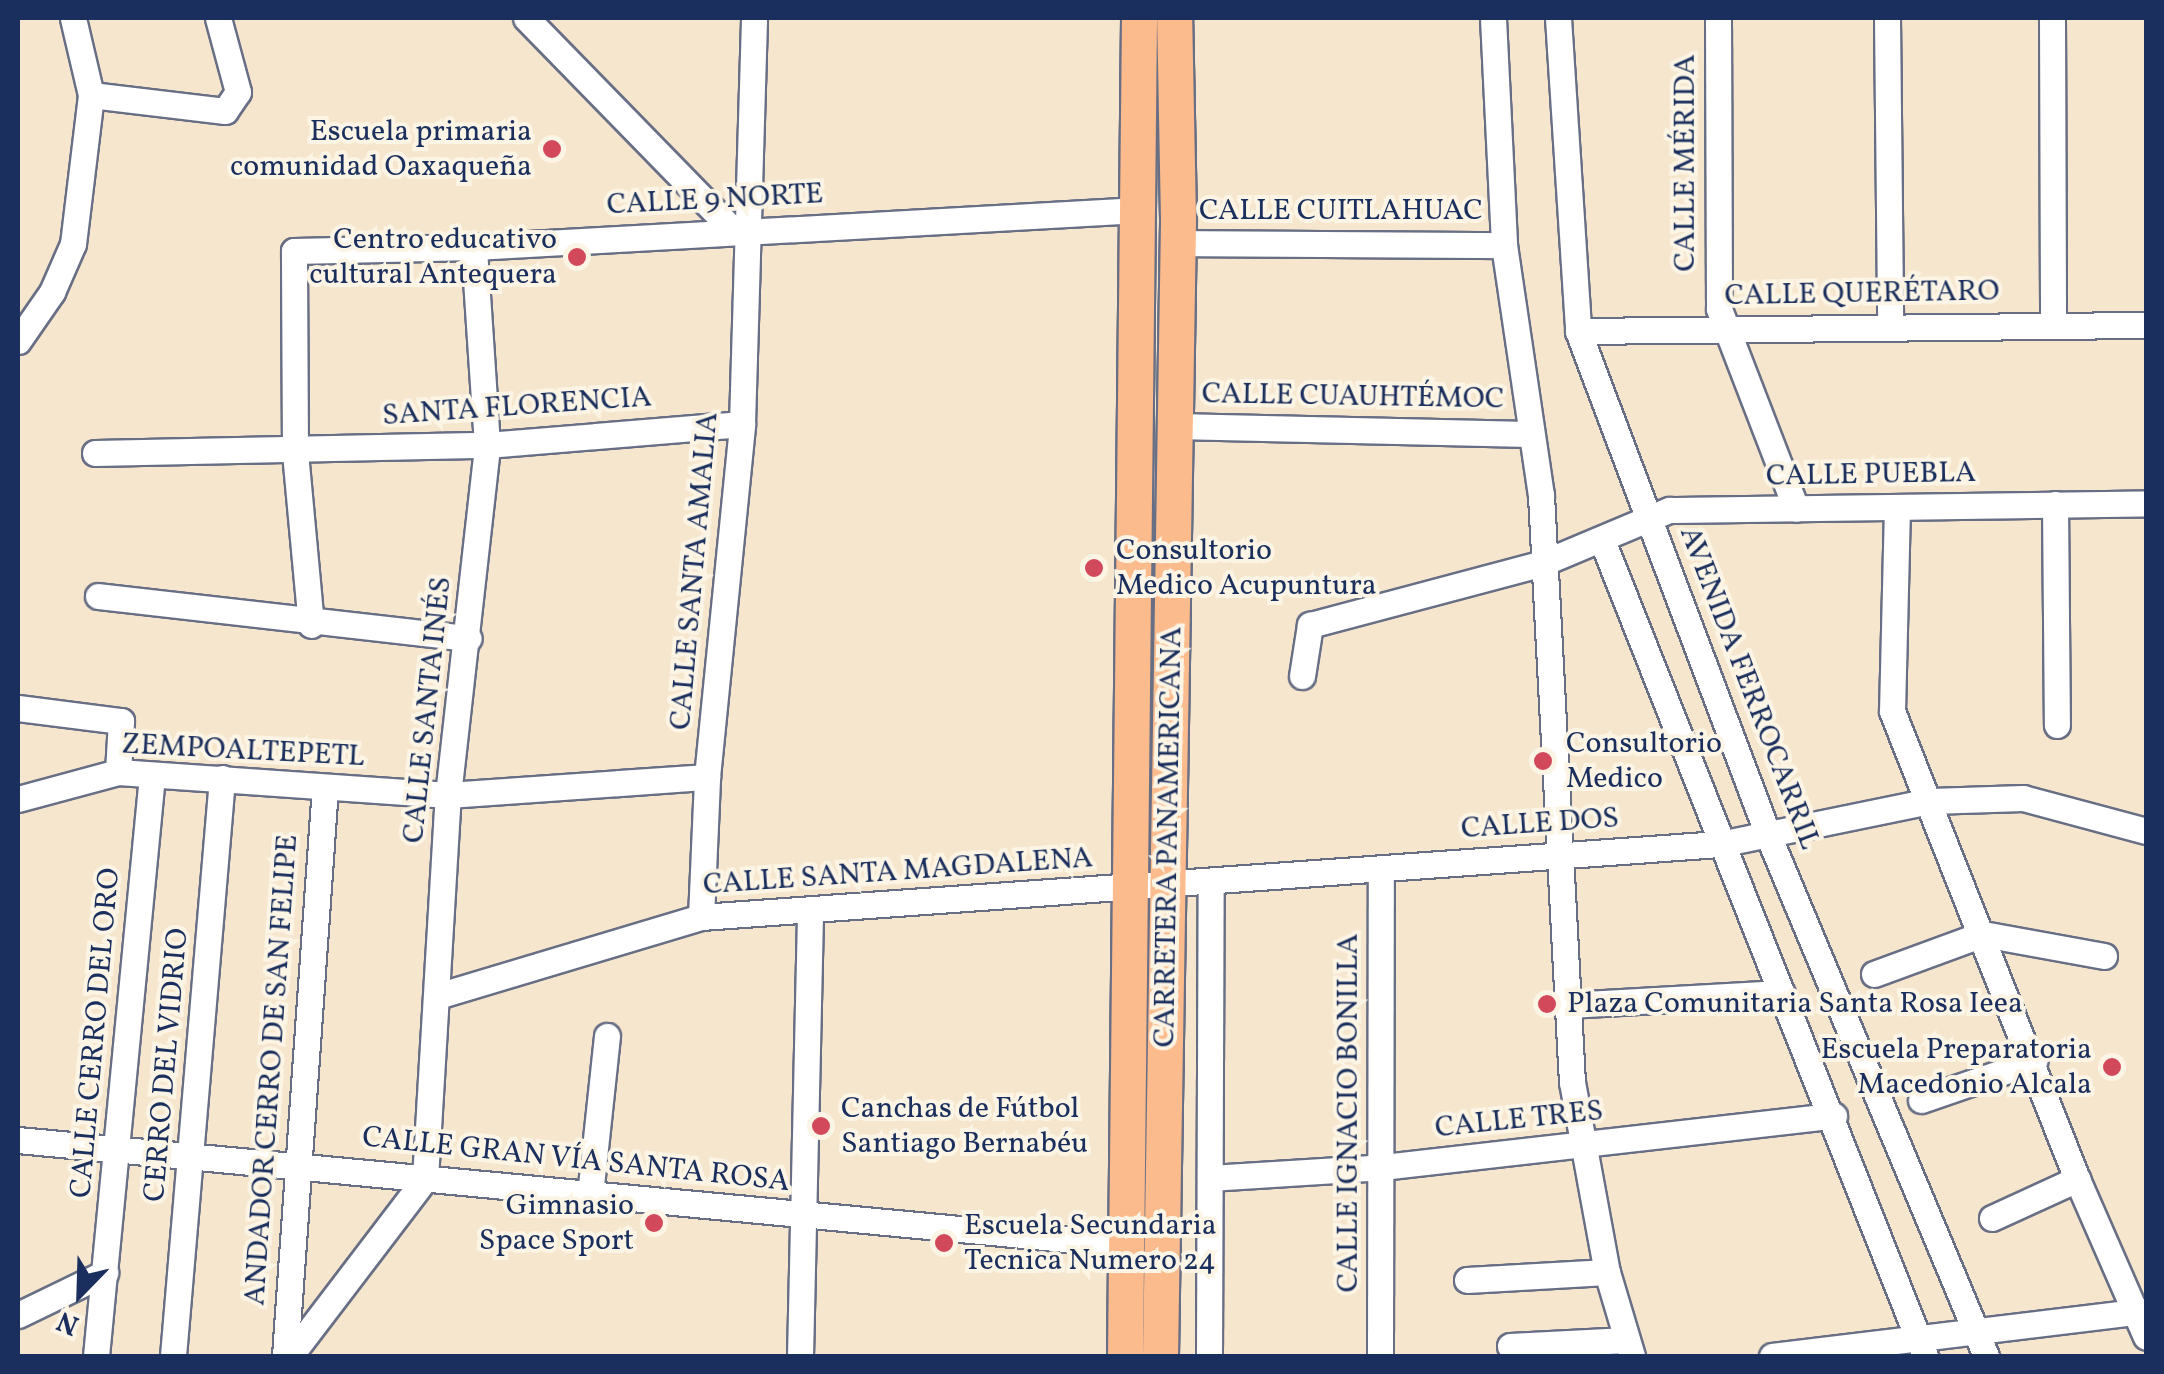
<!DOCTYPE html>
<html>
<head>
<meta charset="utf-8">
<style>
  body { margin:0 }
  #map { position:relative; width:2164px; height:1374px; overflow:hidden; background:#f7e6ce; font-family:Vollkorn,serif }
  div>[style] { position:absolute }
  .roads { filter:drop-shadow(2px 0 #686f85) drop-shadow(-2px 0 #686f85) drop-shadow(0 2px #686f85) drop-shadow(0 -2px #686f85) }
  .minor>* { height:25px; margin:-12.5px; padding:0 12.5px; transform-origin:12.5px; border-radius:12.5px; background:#fff }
  .highway>* { height:35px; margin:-17.5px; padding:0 17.5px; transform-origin:17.5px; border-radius:17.5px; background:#fbbb8d }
  .dots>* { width:28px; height:28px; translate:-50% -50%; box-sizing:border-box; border:5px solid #fcf5e5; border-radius:50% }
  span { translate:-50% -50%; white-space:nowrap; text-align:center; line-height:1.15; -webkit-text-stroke:8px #fcf5e5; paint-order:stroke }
  .poi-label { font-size:30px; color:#1b2f5e }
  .right { translate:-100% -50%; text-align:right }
  .left { translate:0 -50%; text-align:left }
  .street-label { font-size:30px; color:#1b2f5e }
  .frame { position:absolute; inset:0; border:20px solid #1b2f5e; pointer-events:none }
  .north { position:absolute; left:30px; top:1244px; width:100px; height:100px; -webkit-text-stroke:8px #fcf5e5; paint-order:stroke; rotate:203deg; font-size:28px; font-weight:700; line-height:40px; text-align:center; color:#1b2f5e }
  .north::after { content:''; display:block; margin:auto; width:35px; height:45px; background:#1b2f5e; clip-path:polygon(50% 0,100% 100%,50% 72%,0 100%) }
</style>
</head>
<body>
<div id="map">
  <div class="roads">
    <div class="minor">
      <div style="left:526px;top:18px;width:296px;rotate:45.7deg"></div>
      <div style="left:1493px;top:18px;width:227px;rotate:87.2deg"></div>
      <div style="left:1504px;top:245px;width:253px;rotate:81.6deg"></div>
      <div style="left:1541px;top:495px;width:588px;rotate:86.98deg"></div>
      <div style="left:1572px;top:1082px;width:193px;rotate:79.6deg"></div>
      <div style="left:1607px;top:1272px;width:88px;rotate:73.4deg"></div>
      <div style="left:1558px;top:18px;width:314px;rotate:86.3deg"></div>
      <div style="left:1578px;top:331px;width:539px;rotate:69.34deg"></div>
      <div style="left:1768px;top:835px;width:565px;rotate:67.29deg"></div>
      <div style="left:1718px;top:18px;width:291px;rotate:89.8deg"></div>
      <div style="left:1719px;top:309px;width:214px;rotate:68.9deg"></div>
      <div style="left:1887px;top:18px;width:308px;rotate:89.4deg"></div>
      <div style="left:2052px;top:18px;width:306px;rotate:89.8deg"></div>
      <div style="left:91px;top:95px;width:135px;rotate:6.8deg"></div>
      <div style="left:225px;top:111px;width:23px;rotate:-56deg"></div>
      <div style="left:238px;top:92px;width:77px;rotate:-105.1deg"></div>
      <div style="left:1178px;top:243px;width:326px;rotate:0.4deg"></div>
      <div style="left:1578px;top:331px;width:568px;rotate:-0.61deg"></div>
      <div style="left:18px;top:341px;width:60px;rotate:-55.2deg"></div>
      <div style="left:52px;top:292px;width:52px;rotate:-66.4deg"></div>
      <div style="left:73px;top:244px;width:150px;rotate:-83.1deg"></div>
      <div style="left:91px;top:95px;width:79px;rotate:-103.2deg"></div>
      <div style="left:1176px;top:426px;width:352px;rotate:1.3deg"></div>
      <div style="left:95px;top:453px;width:392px;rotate:-1.2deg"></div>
      <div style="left:487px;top:445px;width:256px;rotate:-4.7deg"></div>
      <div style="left:2055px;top:504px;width:221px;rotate:89.5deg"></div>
      <div style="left:1897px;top:507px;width:204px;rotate:91.4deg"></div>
      <div style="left:1892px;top:711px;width:503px;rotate:68.43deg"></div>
      <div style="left:2077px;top:1179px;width:172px;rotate:66.4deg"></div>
      <div style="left:1602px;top:540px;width:878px;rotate:68.4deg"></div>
      <div style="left:98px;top:596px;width:373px;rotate:6.5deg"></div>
      <div style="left:311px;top:625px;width:174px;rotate:-95.3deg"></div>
      <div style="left:295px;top:452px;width:201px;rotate:-90.3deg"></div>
      <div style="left:294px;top:251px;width:180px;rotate:-1.3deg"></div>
      <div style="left:474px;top:247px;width:666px;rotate:-3.18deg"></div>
      <div style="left:1302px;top:676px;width:52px;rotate:-81.1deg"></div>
      <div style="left:1310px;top:625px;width:241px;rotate:-14.9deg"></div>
      <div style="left:1543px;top:563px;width:137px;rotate:-22.8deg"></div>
      <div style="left:1669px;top:510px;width:477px;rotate:-0.8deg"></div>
      <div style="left:18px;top:708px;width:104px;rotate:7.2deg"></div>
      <div style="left:121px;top:721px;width:51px;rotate:93.4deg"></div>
      <div style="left:18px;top:799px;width:104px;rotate:-15.1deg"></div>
      <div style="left:118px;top:772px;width:331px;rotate:4deg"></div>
      <div style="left:448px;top:795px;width:260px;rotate:-4deg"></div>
      <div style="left:701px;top:917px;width:140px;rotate:-87.5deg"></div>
      <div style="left:707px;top:777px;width:355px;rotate:-84.3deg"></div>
      <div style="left:742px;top:424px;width:406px;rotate:-88.3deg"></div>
      <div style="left:1874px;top:974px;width:116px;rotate:-20.2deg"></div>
      <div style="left:1983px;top:934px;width:123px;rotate:10.3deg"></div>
      <div style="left:441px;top:995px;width:271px;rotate:-16.7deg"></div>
      <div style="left:701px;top:917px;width:1022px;rotate:-4.1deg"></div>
      <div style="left:1720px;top:844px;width:214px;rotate:-11.6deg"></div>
      <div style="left:1930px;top:801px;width:93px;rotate:-1.8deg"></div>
      <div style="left:2023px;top:798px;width:127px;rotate:15deg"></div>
      <div style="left:1567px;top:1005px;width:215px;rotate:-3.2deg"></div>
      <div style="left:1921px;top:1100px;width:120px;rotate:-19deg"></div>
      <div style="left:18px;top:1140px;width:1115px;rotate:5.4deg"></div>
      <div style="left:1210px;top:1178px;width:173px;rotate:-3.6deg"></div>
      <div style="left:1383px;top:1167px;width:454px;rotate:-6.5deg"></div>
      <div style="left:425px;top:1179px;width:385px;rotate:-86.6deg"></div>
      <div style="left:448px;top:795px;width:352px;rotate:-83.6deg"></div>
      <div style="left:487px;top:445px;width:198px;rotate:-93.8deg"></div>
      <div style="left:590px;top:1195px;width:160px;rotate:-83.9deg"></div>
      <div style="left:1992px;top:1218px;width:94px;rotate:-24.6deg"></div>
      <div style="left:1467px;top:1280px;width:140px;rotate:-3.3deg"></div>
      <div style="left:18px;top:1315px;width:97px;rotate:-25.8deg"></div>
      <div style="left:1510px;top:1346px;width:117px;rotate:-2.9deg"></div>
      <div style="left:96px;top:1356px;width:583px;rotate:-84.49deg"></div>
      <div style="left:173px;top:1356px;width:580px;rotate:-85.15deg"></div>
      <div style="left:285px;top:1356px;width:570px;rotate:-85.98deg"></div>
      <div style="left:290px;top:1356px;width:223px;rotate:-52.7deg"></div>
      <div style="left:800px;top:1356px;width:442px;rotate:-88.7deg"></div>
      <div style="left:1209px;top:1356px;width:475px;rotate:-89.8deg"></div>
      <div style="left:1380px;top:1356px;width:487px;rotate:-89.9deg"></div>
      <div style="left:1772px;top:1356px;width:377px;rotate:-6.9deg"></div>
    </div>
    <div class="highway">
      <div style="left:1125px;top:1356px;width:1338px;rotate:-89.4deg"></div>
      <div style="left:1160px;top:1356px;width:1138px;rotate:-89.09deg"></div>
      <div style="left:1178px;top:218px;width:200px;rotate:-91.1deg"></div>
    </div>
  </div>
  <div class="dots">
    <div style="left:552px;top:149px;background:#d1495b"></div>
    <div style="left:577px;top:257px;background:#d1495b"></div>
    <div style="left:1094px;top:568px;background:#d1495b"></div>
    <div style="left:1543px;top:761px;background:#d1495b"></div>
    <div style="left:1547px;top:1004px;background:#d1495b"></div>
    <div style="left:2112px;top:1067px;background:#d1495b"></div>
    <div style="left:821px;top:1126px;background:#d1495b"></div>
    <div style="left:654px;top:1223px;background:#d1495b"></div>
    <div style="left:944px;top:1243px;background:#d1495b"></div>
  </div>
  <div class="poi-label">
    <span class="right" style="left:532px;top:149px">Escuela primaria<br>comunidad Oaxaqueña</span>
    <span class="right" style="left:557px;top:257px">Centro educativo<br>cultural Antequera</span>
    <span class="left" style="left:1116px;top:568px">Consultorio<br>Medico Acupuntura</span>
    <span class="left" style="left:1566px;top:761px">Consultorio<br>Medico</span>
    <span class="left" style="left:1567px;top:1004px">Plaza Comunitaria Santa Rosa Ieea</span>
    <span class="right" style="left:2092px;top:1067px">Escuela Preparatoria<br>Macedonio Alcala</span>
    <span class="left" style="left:841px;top:1126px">Canchas de Fútbol<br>Santiago Bernabéu</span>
    <span class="right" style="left:634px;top:1223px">Gimnasio<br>Space Sport</span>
    <span class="left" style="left:964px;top:1243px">Escuela Secundaria<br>Tecnica Numero 24</span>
  </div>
  <div class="street-label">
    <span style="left:1686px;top:163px;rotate:-90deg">CALLE MÉRIDA</span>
    <span style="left:715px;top:200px;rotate:-3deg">CALLE 9 NORTE</span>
    <span style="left:1341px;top:211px">CALLE CUITLAHUAC</span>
    <span style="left:1862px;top:294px;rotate:-1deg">CALLE QUERÉTARO</span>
    <span style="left:1353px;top:397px;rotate:1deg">CALLE CUAUHTÉMOC</span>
    <span style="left:517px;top:407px;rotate:-4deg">SANTA FLORENCIA</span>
    <span style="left:1871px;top:475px;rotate:-1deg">CALLE PUEBLA</span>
    <span style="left:695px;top:571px;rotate:-85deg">CALLE SANTA AMALIA</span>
    <span style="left:1749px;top:688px;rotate:69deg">AVENIDA FERROCARRIL</span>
    <span style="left:428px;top:710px;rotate:-84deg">CALLE SANTA INÉS</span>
    <span style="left:243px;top:751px;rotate:3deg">ZEMPOALTEPETL</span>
    <span style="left:1540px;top:824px;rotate:-4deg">CALLE DOS</span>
    <span style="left:1169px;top:837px;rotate:-89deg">CARRETERA PANAMERICANA</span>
    <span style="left:898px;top:872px;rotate:-4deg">CALLE SANTA MAGDALENA</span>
    <span style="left:96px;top:1033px;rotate:-85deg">CALLE CERRO DEL ORO</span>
    <span style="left:167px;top:1065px;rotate:-85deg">CERRO DEL VIDRIO</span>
    <span style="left:272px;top:1070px;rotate:-86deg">ANDADOR CERRO DE SAN FELIPE</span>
    <span style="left:1349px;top:1113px;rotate:-90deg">CALLE IGNACIO BONILLA</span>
    <span style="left:1519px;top:1120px;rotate:-6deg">CALLE TRES</span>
    <span style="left:576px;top:1160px;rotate:6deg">CALLE GRAN VÍA SANTA ROSA</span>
  </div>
  <div class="frame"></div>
  <div class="north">N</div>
</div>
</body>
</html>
